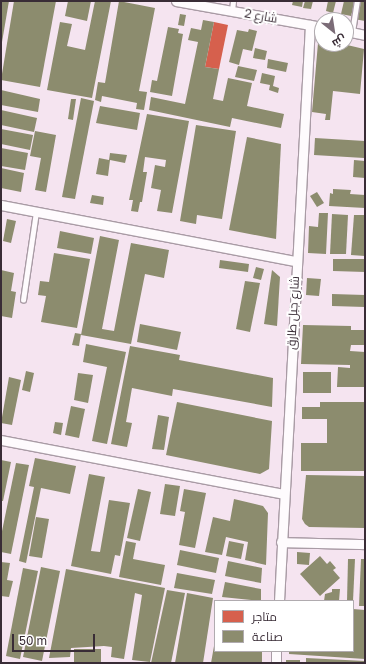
<!DOCTYPE html>
<html>
<head>
<meta charset="utf-8">
<style>
  body { margin:0 }
  #map { position:relative; width:366px; height:664px; overflow:hidden; background:#f5e4f0; font-family:"Golos Text",Cairo,sans-serif }
  div>[style] { position:absolute }
  .shops>* { inset:0; background:#d6604d }
  .industry>* { inset:0; background:#8c8c6e }
  .roads { filter:drop-shadow(1px 0 #a99ba5) drop-shadow(-1px 0 #a99ba5) drop-shadow(0 1px #a99ba5) drop-shadow(0 -1px #a99ba5) }
  .service>* { height:4.5px; margin:-2.25px; padding:0 2.25px; transform-origin:2.25px; border-radius:2.25px; background:#fefbfd }
  .minor>* { height:9px; margin:-4.5px; padding:0 4.5px; transform-origin:4.5px; border-radius:4.5px; background:#fefbfd }
  span { translate:-50% -50%; white-space:nowrap; text-align:center; line-height:1.15; -webkit-text-stroke:4px #fff; paint-order:stroke }
  .street-label { font-size:12px; color:#392c36 }
  .frame { position:absolute; inset:0; border:2px solid #392c36; pointer-events:none }
  .legend { position:absolute; left:214px; top:600px; width:140px; height:52px; box-sizing:border-box; background:#fff; border:1px solid #b0abaf; margin:0; padding:5px 7px; list-style:none; font-size:12px; color:#392c36 }
  .legend li { display:flex; align-items:center; gap:8px; height:20px }
  .legend b { width:20px; border:1px solid #b0abaf }
  .north { position:absolute; left:314px; top:12px; width:40px; height:40px; box-sizing:border-box; background:#fff; border:1px solid #b0abaf; border-radius:50%; rotate:150deg; font-size:11px; font-weight:700; line-height:16px; text-align:center; color:#392c36 }
  .north::after { content:''; display:block; margin:auto; width:14px; height:18px; background:#7b6c77; clip-path:polygon(50% 0,100% 100%,50% 72%,0 100%) }
  .scale { position:absolute; left:12px; top:634px; width:83px; height:18px; box-sizing:border-box; border:2px solid #392c36; border-top:0; padding-left:5px; font-size:12px; line-height:14px; white-space:nowrap; color:#392c36; -webkit-text-stroke:3px #fff; paint-order:stroke }
</style>
</head>
<body>
<div id="map">
  <div class="shops">
    <div style="clip-path:polygon(214px 22px,228px 25px,219px 69px,205px 67px)"></div>
  </div>
  <div class="industry">
    <div style="clip-path:polygon(1px 1px,9px 1px,2px 42px,1px 42px)"></div>
    <div style="clip-path:polygon(14px 1px,56px 1px,40px 87px,1px 80px)"></div>
    <div style="clip-path:polygon(68px 1px,91px 1px,87px 21px,65px 16px)"></div>
    <div style="clip-path:polygon(95px 1px,111px 1px,92px 98px,47px 90px,60px 22px,72px 24px,67px 46px,85px 50px)"></div>
    <div style="clip-path:polygon(119px 1px,155px 8px,139px 91px,147px 92px,144px 110px,136px 109px,137px 103px,102px 96px,101px 102px,95px 100px,98px 82px,105px 83px)"></div>
    <div style="clip-path:polygon(293px 1px,303px 1px,302px 7px,292px 5px)"></div>
    <div style="clip-path:polygon(305px 1px,313px 1px,311px 9px,303px 8px)"></div>
    <div style="clip-path:polygon(328px 1px,336px 1px,333px 13px,326px 11px)"></div>
    <div style="clip-path:polygon(344px 1px,355px 1px,351px 16px,341px 14px)"></div>
    <div style="clip-path:polygon(357px 1px,365px 1px,365px 21px,354px 19px)"></div>
    <div style="clip-path:polygon(180px 14px,186px 15px,184px 26px,178px 25px)"></div>
    <div style="clip-path:polygon(203px 20px,214px 22px,205px 67px,219px 69px,213px 99px,223px 101px,228px 78px,252px 83px,247px 106px,284px 114px,281px 128px,232px 118px,230px 127px,149px 110px,151px 97px,185px 104px,198px 42px,188px 40px,191px 28px,201px 30px)"></div>
    <div style="clip-path:polygon(168px 27px,179px 29px,178px 33px,183px 34px,172px 96px,150px 92px,152px 80px,157px 81px)"></div>
    <div style="clip-path:polygon(249px 29px,257px 31px,252px 51px,243px 49px,239px 65px,229px 62px,237px 30px,248px 32px)"></div>
    <div style="clip-path:polygon(322px 41px,322px 44px,343px 44px,364px 49px,360px 94px,333px 91px,330px 120px,325px 120px,326px 114px,312px 112px,318px 43px)"></div>
    <div style="clip-path:polygon(255px 48px,267px 51px,265px 60px,253px 58px)"></div>
    <div style="clip-path:polygon(268px 59px,288px 63px,286px 72px,267px 68px)"></div>
    <div style="clip-path:polygon(238px 66px,257px 70px,254px 81px,235px 77px)"></div>
    <div style="clip-path:polygon(262px 73px,275px 76px,273px 86px,279px 88px,278px 93px,269px 90px,270px 85px,260px 83px)"></div>
    <div style="clip-path:polygon(1px 90px,40px 99px,38px 112px,1px 105px)"></div>
    <div style="clip-path:polygon(81px 98px,94px 101px,75px 199px,62px 197px)"></div>
    <div style="clip-path:polygon(71px 99px,76px 99px,73px 120px,68px 119px)"></div>
    <div style="clip-path:polygon(100px 106px,140px 113px,137px 130px,96px 123px)"></div>
    <div style="clip-path:polygon(1px 110px,37px 118px,34px 132px,1px 125px)"></div>
    <div style="clip-path:polygon(147px 114px,189px 121px,172px 213px,157px 211px,161px 190px,151px 188px,155px 165px,165px 167px,166px 160px,145px 157px,143px 172px,147px 172px,142px 202px,140px 202px,138px 212px,131px 211px,133px 200px,129px 200px)"></div>
    <div style="clip-path:polygon(196px 125px,236px 131px,222px 219px,197px 215px,196px 224px,180px 221px)"></div>
    <div style="clip-path:polygon(1px 129px,33px 135px,30px 150px,1px 144px)"></div>
    <div style="clip-path:polygon(35px 131px,56px 135px,46px 192px,35px 190px,41px 158px,30px 156px)"></div>
    <div style="clip-path:polygon(247px 137px,281px 144px,276px 239px,229px 230px)"></div>
    <div style="clip-path:polygon(315px 138px,365px 141px,364px 158px,314px 155px)"></div>
    <div style="clip-path:polygon(1px 148px,28px 153px,25px 170px,1px 166px)"></div>
    <div style="clip-path:polygon(110px 153px,127px 155px,125px 163px,110px 160px,108px 176px,96px 174px,99px 158px,109px 160px)"></div>
    <div style="clip-path:polygon(354px 160px,365px 161px,365px 178px,353px 177px)"></div>
    <div style="clip-path:polygon(1px 168px,24px 173px,21px 192px,1px 188px)"></div>
    <div style="clip-path:polygon(333px 189px,351px 190px,350px 194px,365px 195px,365px 208px,329px 206px,330px 193px,333px 194px)"></div>
    <div style="clip-path:polygon(317px 192px,324px 203px,317px 207px,310px 196px)"></div>
    <div style="clip-path:polygon(92px 195px,104px 197px,103px 205px,90px 203px)"></div>
    <div style="clip-path:polygon(319px 213px,328px 213px,326px 254px,308px 253px,309px 226px,318px 227px)"></div>
    <div style="clip-path:polygon(332px 214px,348px 215px,346px 254px,330px 254px)"></div>
    <div style="clip-path:polygon(354px 215px,365px 215px,365px 256px,351px 255px)"></div>
    <div style="clip-path:polygon(7px 219px,16px 221px,11px 243px,3px 241px)"></div>
    <div style="clip-path:polygon(60px 231px,94px 238px,91px 254px,57px 248px)"></div>
    <div style="clip-path:polygon(100px 236px,119px 240px,102px 329px,114px 331px,131px 243px,169px 250px,164px 278px,145px 274px,131px 344px,81px 335px)"></div>
    <div style="clip-path:polygon(54px 253px,90px 259px,77px 328px,41px 322px,46px 296px,38px 295px,40px 281px,49px 282px)"></div>
    <div style="clip-path:polygon(333px 259px,365px 259px,365px 272px,333px 271px)"></div>
    <div style="clip-path:polygon(220px 260px,249px 264px,248px 272px,219px 268px)"></div>
    <div style="clip-path:polygon(256px 267px,264px 269px,261px 280px,253px 278px)"></div>
    <div style="clip-path:polygon(1px 270px,14px 273px,11px 291px,16px 292px,12px 318px,1px 316px)"></div>
    <div style="clip-path:polygon(272px 270px,280px 277px,277px 326px,264px 324px)"></div>
    <div style="clip-path:polygon(307px 278px,321px 279px,319px 296px,306px 295px)"></div>
    <div style="clip-path:polygon(245px 281px,260px 283px,250px 332px,236px 329px)"></div>
    <div style="clip-path:polygon(332px 294px,365px 295px,365px 307px,332px 306px)"></div>
    <div style="clip-path:polygon(140px 324px,181px 332px,177px 350px,137px 342px)"></div>
    <div style="clip-path:polygon(303px 325px,351px 326px,351px 330px,364px 330px,364px 345px,351px 345px,350px 351px,365px 352px,365px 387px,337px 387px,338px 367px,350px 368px,350px 365px,301px 364px)"></div>
    <div style="clip-path:polygon(75px 333px,81px 334px,79px 346px,72px 345px)"></div>
    <div style="clip-path:polygon(86px 344px,126px 352px,107px 444px,92px 441px,107px 367px,83px 362px)"></div>
    <div style="clip-path:polygon(130px 346px,180px 355px,179px 360px,273px 378px,272px 407px,173px 389px,172px 396px,132px 388px,126px 422px,132px 423px,127px 447px,111px 444px)"></div>
    <div style="clip-path:polygon(26px 371px,34px 373px,30px 392px,22px 390px)"></div>
    <div style="clip-path:polygon(303px 372px,331px 372px,331px 393px,303px 393px)"></div>
    <div style="clip-path:polygon(78px 373px,93px 375px,88px 403px,74px 400px)"></div>
    <div style="clip-path:polygon(9px 377px,21px 380px,12px 425px,1px 423px)"></div>
    <div style="clip-path:polygon(177px 402px,272px 421px,269px 469px,260px 474px,166px 455px)"></div>
    <div style="clip-path:polygon(320px 402px,365px 402px,365px 471px,301px 471px,301px 443px,327px 443px,327px 419px,302px 419px,302px 407px,320px 407px)"></div>
    <div style="clip-path:polygon(71px 406px,85px 409px,79px 438px,65px 435px)"></div>
    <div style="clip-path:polygon(158px 415px,169px 417px,164px 450px,152px 449px)"></div>
    <div style="clip-path:polygon(55px 422px,63px 423px,61px 435px,53px 433px)"></div>
    <div style="clip-path:polygon(35px 458px,76px 466px,70px 494px,41px 488px,26px 563px,19px 561px,34px 487px,29px 486px)"></div>
    <div style="clip-path:polygon(1px 460px,11px 462px,3px 501px,1px 501px)"></div>
    <div style="clip-path:polygon(16px 463px,29px 465px,11px 554px,1px 552px,1px 536px)"></div>
    <div style="clip-path:polygon(89px 474px,105px 477px,91px 551px,100px 552px,109px 500px,130px 503px,120px 556px,115px 555px,111px 574px,71px 566px)"></div>
    <div style="clip-path:polygon(306px 475px,365px 476px,365px 528px,309px 527px,305px 524px,302px 519px)"></div>
    <div style="clip-path:polygon(165px 484px,180px 486px,175px 516px,160px 514px)"></div>
    <div style="clip-path:polygon(138px 489px,151px 492px,140px 541px,127px 538px)"></div>
    <div style="clip-path:polygon(184px 489px,206px 493px,195px 548px,179px 545px,185px 512px,180px 511px)"></div>
    <div style="clip-path:polygon(234px 499px,263px 506px,268px 513px,266px 565px,245px 560px,248px 542px,226px 537px,222px 555px,205px 552px,213px 517px,230px 521px)"></div>
    <div style="clip-path:polygon(36px 517px,49px 519px,42px 558px,29px 556px)"></div>
    <div style="clip-path:polygon(126px 541px,136px 543px,133px 559px,165px 565px,161px 585px,119px 577px)"></div>
    <div style="clip-path:polygon(229px 541px,244px 544px,241px 559px,226px 556px)"></div>
    <div style="clip-path:polygon(180px 550px,219px 558px,216px 573px,177px 565px)"></div>
    <div style="clip-path:polygon(297px 552px,310px 553px,309px 565px,297px 564px)"></div>
    <div style="clip-path:polygon(320px 556px,327px 564px,330px 561px,336px 568px,333px 570px,340px 578px,320px 596px,300px 574px)"></div>
    <div style="clip-path:polygon(348px 559px,355px 559px,353px 601px,347px 601px)"></div>
    <div style="clip-path:polygon(361px 559px,365px 559px,365px 606px,359px 606px)"></div>
    <div style="clip-path:polygon(228px 561px,262px 568px,261px 583px,225px 576px)"></div>
    <div style="clip-path:polygon(1px 562px,10px 563px,7px 580px,13px 581px,9px 597px,1px 596px)"></div>
    <div style="clip-path:polygon(41px 567px,60px 571px,42px 661px,23px 657px)"></div>
    <div style="clip-path:polygon(23px 568px,38px 571px,20px 659px,6px 656px)"></div>
    <div style="clip-path:polygon(66px 569px,165px 588px,150px 662px,132px 660px,142px 595px,135px 593px,124px 659px,111px 657px,112px 647px,104px 646px,71px 648px,70px 657px,49px 658px)"></div>
    <div style="clip-path:polygon(177px 573px,215px 580px,212px 594px,174px 588px)"></div>
    <div style="clip-path:polygon(225px 582px,261px 589px,261px 601px,222px 597px)"></div>
    <div style="clip-path:polygon(332px 589px,340px 589px,339px 601px,324px 601px,325px 594px,332px 592px)"></div>
    <div style="clip-path:polygon(167px 590px,185px 593px,171px 663px,151px 663px)"></div>
    <div style="clip-path:polygon(187px 593px,213px 598px,203px 663px,175px 663px)"></div>
    <div style="clip-path:polygon(353px 609px,365px 610px,365px 659px,289px 654px,289px 651px,353px 651px)"></div>
    <div style="clip-path:polygon(214px 646px,215px 651px,262px 651px,262px 662px,211px 663px)"></div>
    <div style="clip-path:polygon(74px 649px,101px 649px,101px 662px,74px 662px)"></div>
    <div style="clip-path:polygon(306px 658px,365px 661px,365px 663px,306px 663px)"></div>
    <div style="clip-path:polygon(286px 660px,300px 660px,300px 663px,286px 663px)"></div>
  </div>
  <div class="roads">
    <div class="service">
      <div style="left:232px;top:11px;width:10px;rotate:-84deg"></div>
      <div style="left:352px;top:32px;width:31px;rotate:-81deg"></div>
      <div style="left:23px;top:300px;width:89px;rotate:-81.6deg"></div>
    </div>
    <div class="minor">
      <div style="left:176px;top:1px;width:148px;rotate:10.1deg"></div>
      <div style="left:346px;top:31px;width:19px;rotate:12deg"></div>
      <div style="left:1px;top:205px;width:299px;rotate:10.8deg"></div>
      <div style="left:1px;top:440px;width:287px;rotate:10.8deg"></div>
      <div style="left:281px;top:542px;width:84px;rotate:1.4deg"></div>
      <div style="left:279px;top:601px;width:577px;rotate:-86.92deg"></div>
      <div style="left:276px;top:663px;width:12px;rotate:-90deg"></div>
    </div>
  </div>
  <div class="street-label">
    <span style="left:261px;top:16px;rotate:10deg">شارع 2</span>
    <span style="left:293px;top:313px;rotate:-87deg">شارع جبل طارق</span>
  </div>
  <div class="frame"></div>
  <ul class="legend">
  <li><b style="height:11px;background:#d6604d"></b>متاجر</li>
  <li><b style="height:11px;background:#8c8c6e"></b>صناعة</li>
  </ul>
  <div class="north">ش</div>
  <div class="scale">50 m</div>
</div>
</body>
</html>
